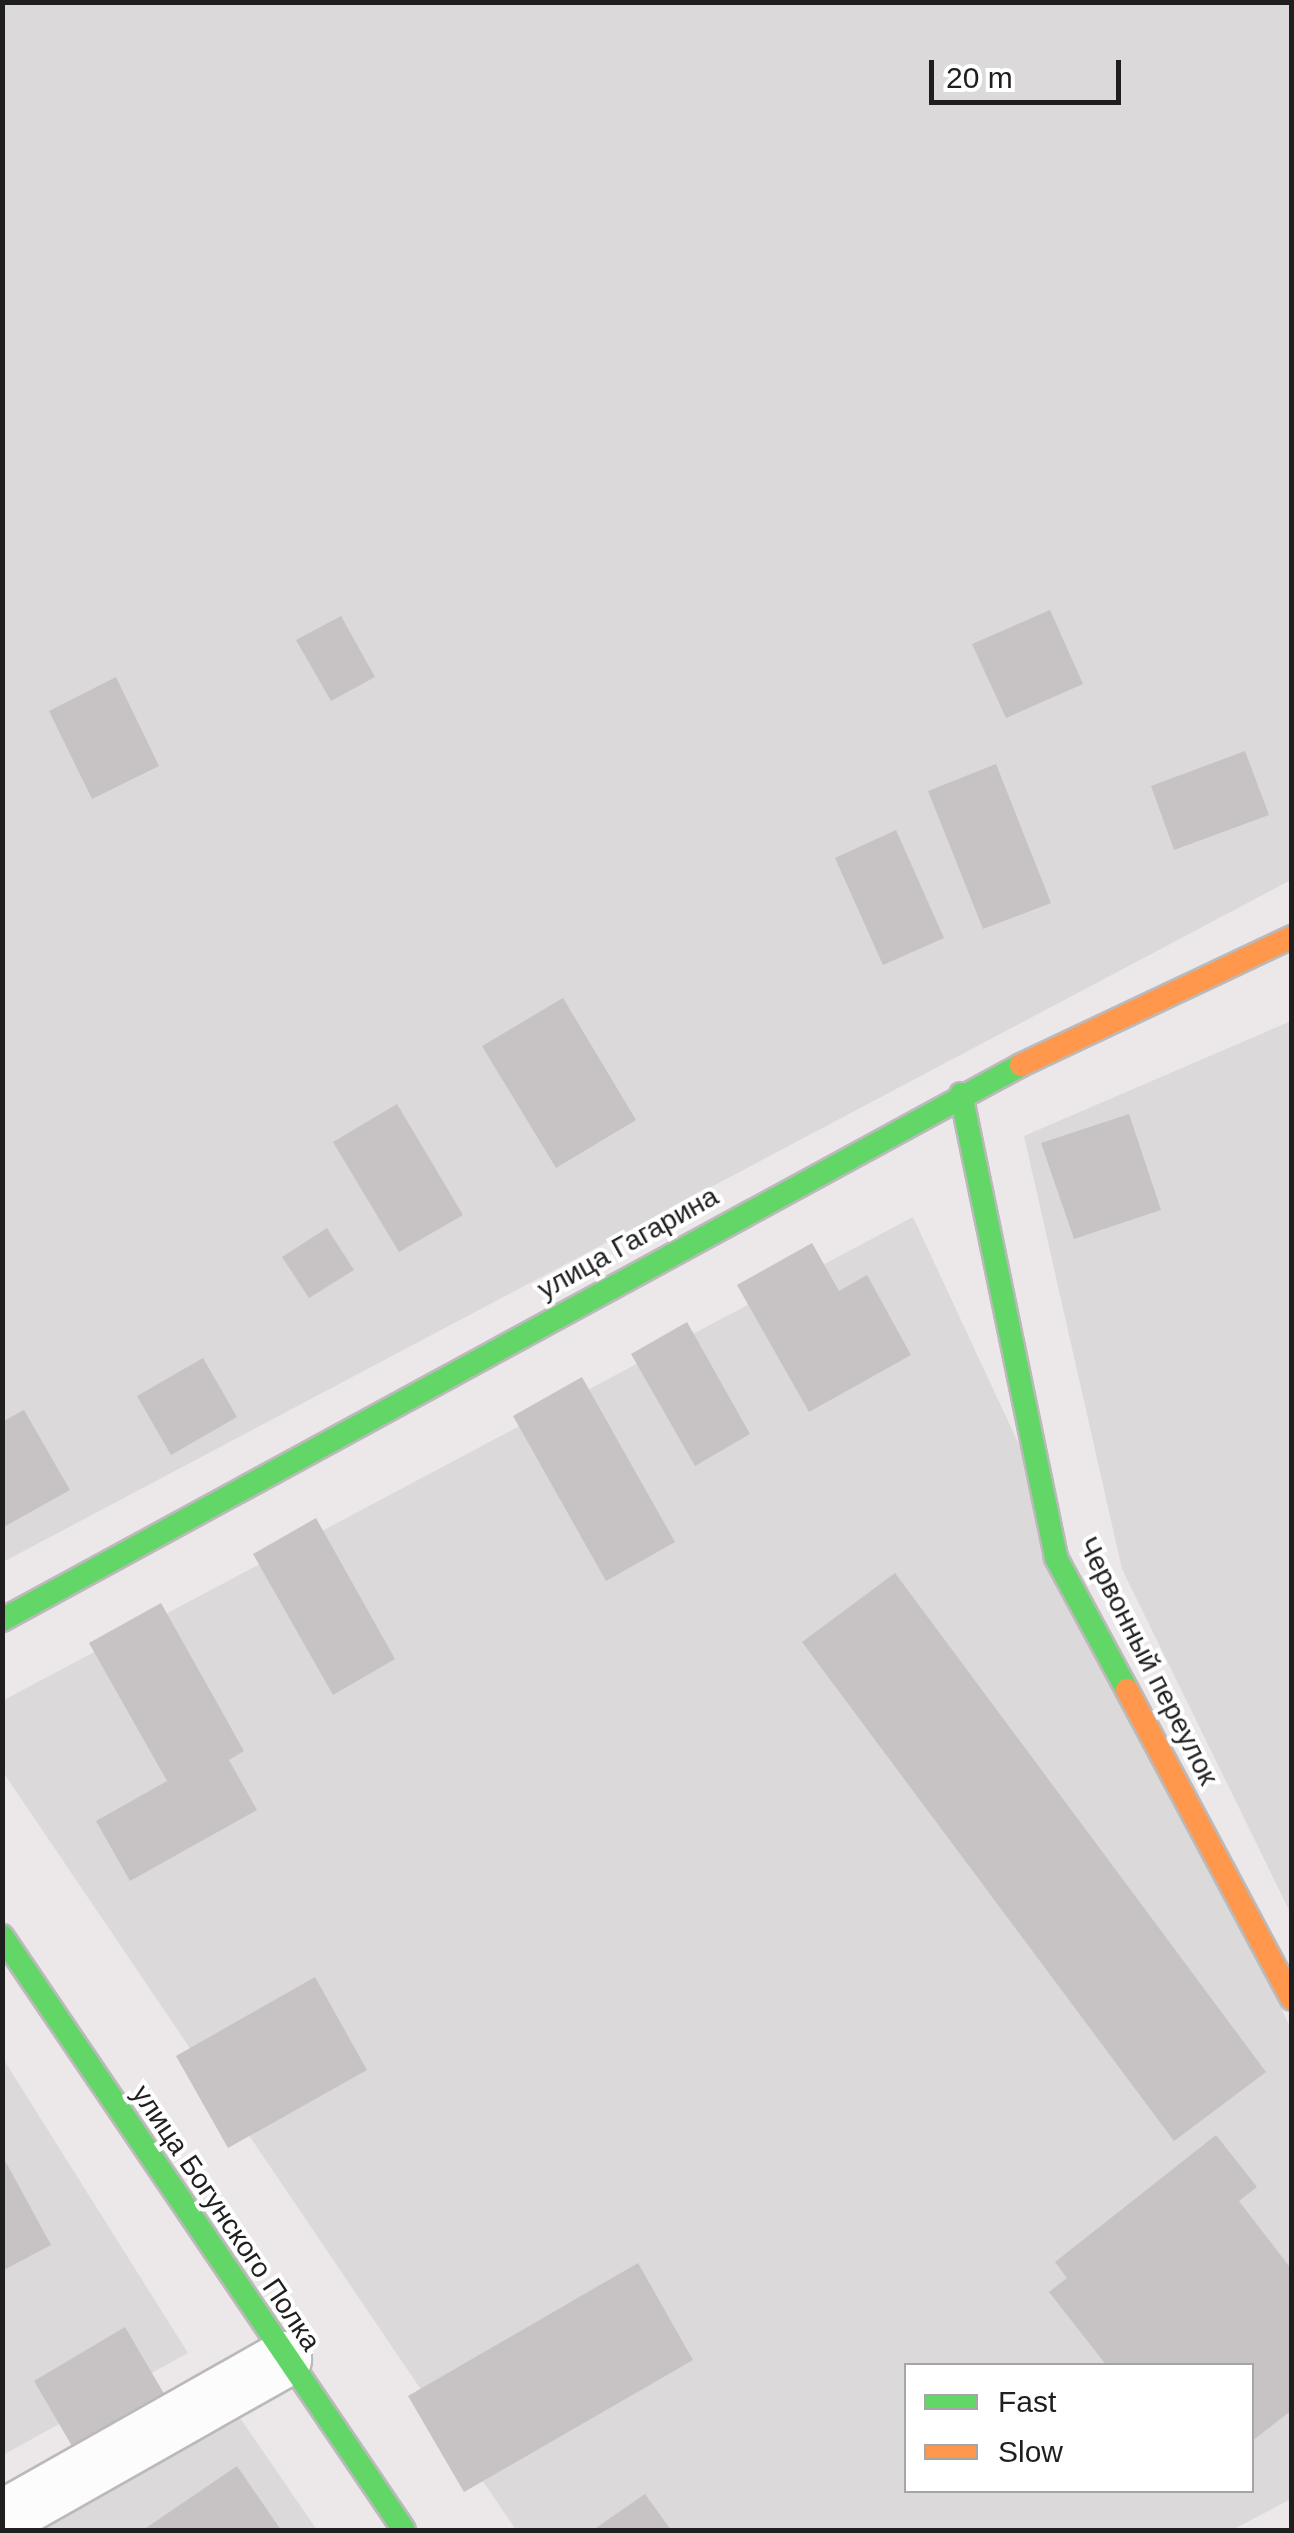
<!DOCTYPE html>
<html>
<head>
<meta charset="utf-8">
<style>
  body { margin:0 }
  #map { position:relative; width:1294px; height:2533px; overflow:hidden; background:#ece8e9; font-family:Arial,sans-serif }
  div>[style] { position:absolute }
  .residential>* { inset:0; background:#dbd9da }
  .building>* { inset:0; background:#c7c3c5 }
  .roads { filter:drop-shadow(2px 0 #bbb9ba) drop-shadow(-2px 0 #bbb9ba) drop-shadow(0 2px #bbb9ba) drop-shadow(0 -2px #bbb9ba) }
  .street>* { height:55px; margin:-27.5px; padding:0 27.5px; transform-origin:27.5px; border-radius:27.5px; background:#fcfcfc }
  .fast>* { height:22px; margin:-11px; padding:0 11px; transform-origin:11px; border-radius:11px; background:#63d668 }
  .slow>* { height:22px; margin:-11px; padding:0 11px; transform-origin:11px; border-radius:11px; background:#ff974d }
  span { translate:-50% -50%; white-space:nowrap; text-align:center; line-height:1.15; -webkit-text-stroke:8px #fff; paint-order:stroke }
  .street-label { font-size:28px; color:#1f1f1f }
  .frame { position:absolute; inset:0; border:5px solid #1f1f1f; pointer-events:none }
  .legend { position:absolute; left:904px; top:2363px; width:350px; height:130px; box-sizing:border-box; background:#fff; border:2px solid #a5a5a5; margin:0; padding:12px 18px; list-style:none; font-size:30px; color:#1f1f1f }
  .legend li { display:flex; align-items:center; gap:20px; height:50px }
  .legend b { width:50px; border:2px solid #a5a5a5 }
  .scale { position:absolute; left:929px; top:60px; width:192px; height:45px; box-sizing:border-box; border:5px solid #1f1f1f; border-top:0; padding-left:12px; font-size:30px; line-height:35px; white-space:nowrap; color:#1f1f1f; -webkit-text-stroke:8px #fff; paint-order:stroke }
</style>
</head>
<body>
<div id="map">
  <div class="residential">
    <div style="clip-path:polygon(3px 3px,1291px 3px,1291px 880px,3px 1562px)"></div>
    <div style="clip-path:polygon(1291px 1021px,1291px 1914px,1122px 1569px,1024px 1136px)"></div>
    <div style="clip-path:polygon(evenodd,913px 1217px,1291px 2029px,1291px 2499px,1232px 2530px,516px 2530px,3px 1772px,2px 1701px,913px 1217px,906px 2366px,1252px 2366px,1252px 2490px,906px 2490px,906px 2366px)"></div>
    <div style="clip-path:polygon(2px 2057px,188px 2353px,3px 2455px,2px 2455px)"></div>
    <div style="clip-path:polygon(238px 2415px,317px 2530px,28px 2530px)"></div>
  </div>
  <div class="building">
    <div style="clip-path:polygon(1050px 610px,1083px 684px,1006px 718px,972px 644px)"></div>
    <div style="clip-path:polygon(341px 616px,375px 677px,331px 701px,296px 640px)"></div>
    <div style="clip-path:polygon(116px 677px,159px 766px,92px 799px,49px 711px)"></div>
    <div style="clip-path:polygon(1245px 751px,1269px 815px,1174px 850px,1151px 786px)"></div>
    <div style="clip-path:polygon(996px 764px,1051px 903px,983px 929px,928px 791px)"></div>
    <div style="clip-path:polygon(896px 830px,944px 938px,883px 965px,835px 858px)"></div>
    <div style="clip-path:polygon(563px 998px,636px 1120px,556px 1168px,482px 1046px)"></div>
    <div style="clip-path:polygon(397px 1104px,463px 1215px,399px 1252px,333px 1142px)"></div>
    <div style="clip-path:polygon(1129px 1114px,1161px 1210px,1074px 1239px,1041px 1143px)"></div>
    <div style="clip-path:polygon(327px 1228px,354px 1270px,309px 1298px,282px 1257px)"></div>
    <div style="clip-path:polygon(812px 1243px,839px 1291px,867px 1275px,911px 1355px,809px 1412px,737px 1285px)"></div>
    <div style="clip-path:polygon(687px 1322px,750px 1434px,695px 1466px,631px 1354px)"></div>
    <div style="clip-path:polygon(203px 1358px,237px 1417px,171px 1455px,137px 1396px)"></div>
    <div style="clip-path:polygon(582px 1377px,675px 1542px,606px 1581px,513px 1416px)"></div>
    <div style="clip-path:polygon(24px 1410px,70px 1490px,2px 1528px,2px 1422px)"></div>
    <div style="clip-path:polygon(316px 1518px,395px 1659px,333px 1695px,253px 1554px)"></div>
    <div style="clip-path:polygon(895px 1573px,1266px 2072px,1174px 2141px,802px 1642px)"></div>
    <div style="clip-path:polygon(161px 1603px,244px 1751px,229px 1760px,257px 1810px,130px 1881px,96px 1821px,167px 1781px,89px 1643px)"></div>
    <div style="clip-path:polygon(315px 1977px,367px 2070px,228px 2148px,176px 2056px)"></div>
    <div style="clip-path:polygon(1216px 2135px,1257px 2187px,1239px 2201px,1292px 2270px,1292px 2410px,1252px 2441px,1252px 2366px,1107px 2366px,1049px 2292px,1067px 2278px,1055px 2262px)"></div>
    <div style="clip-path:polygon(2px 2155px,51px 2245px,2px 2271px)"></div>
    <div style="clip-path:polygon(638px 2263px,693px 2360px,464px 2492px,408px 2396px)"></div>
    <div style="clip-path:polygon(125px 2327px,173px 2409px,82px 2463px,34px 2381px)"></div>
    <div style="clip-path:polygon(237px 2466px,281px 2530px,143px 2530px)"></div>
    <div style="clip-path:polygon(645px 2494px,671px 2530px,593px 2530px)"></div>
  </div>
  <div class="roads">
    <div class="street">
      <div style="left:2px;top:2518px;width:323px;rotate:-29.5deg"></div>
    </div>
    <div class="fast">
      <div style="left:961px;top:1094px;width:474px;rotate:78.4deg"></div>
      <div style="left:1056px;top:1558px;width:150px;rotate:61.7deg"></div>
      <div style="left:2px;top:1620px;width:1160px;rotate:-28.57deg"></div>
      <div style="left:2px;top:1936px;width:717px;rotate:55.91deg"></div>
    </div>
    <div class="slow">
      <div style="left:1021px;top:1065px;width:300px;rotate:-25.3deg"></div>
      <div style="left:1127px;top:1690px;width:350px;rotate:61.9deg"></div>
    </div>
  </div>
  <div class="street-label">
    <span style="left:628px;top:1243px;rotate:-29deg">улица Гагарина</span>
    <span style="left:1148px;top:1661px;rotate:63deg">Червонный переулок</span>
    <span style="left:226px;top:2218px;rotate:56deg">улица Богунского Полка</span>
  </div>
  <div class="frame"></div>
  <ul class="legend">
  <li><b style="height:12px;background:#63d668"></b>Fast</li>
  <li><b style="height:12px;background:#ff974d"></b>Slow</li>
  </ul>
  <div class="scale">20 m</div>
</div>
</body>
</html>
